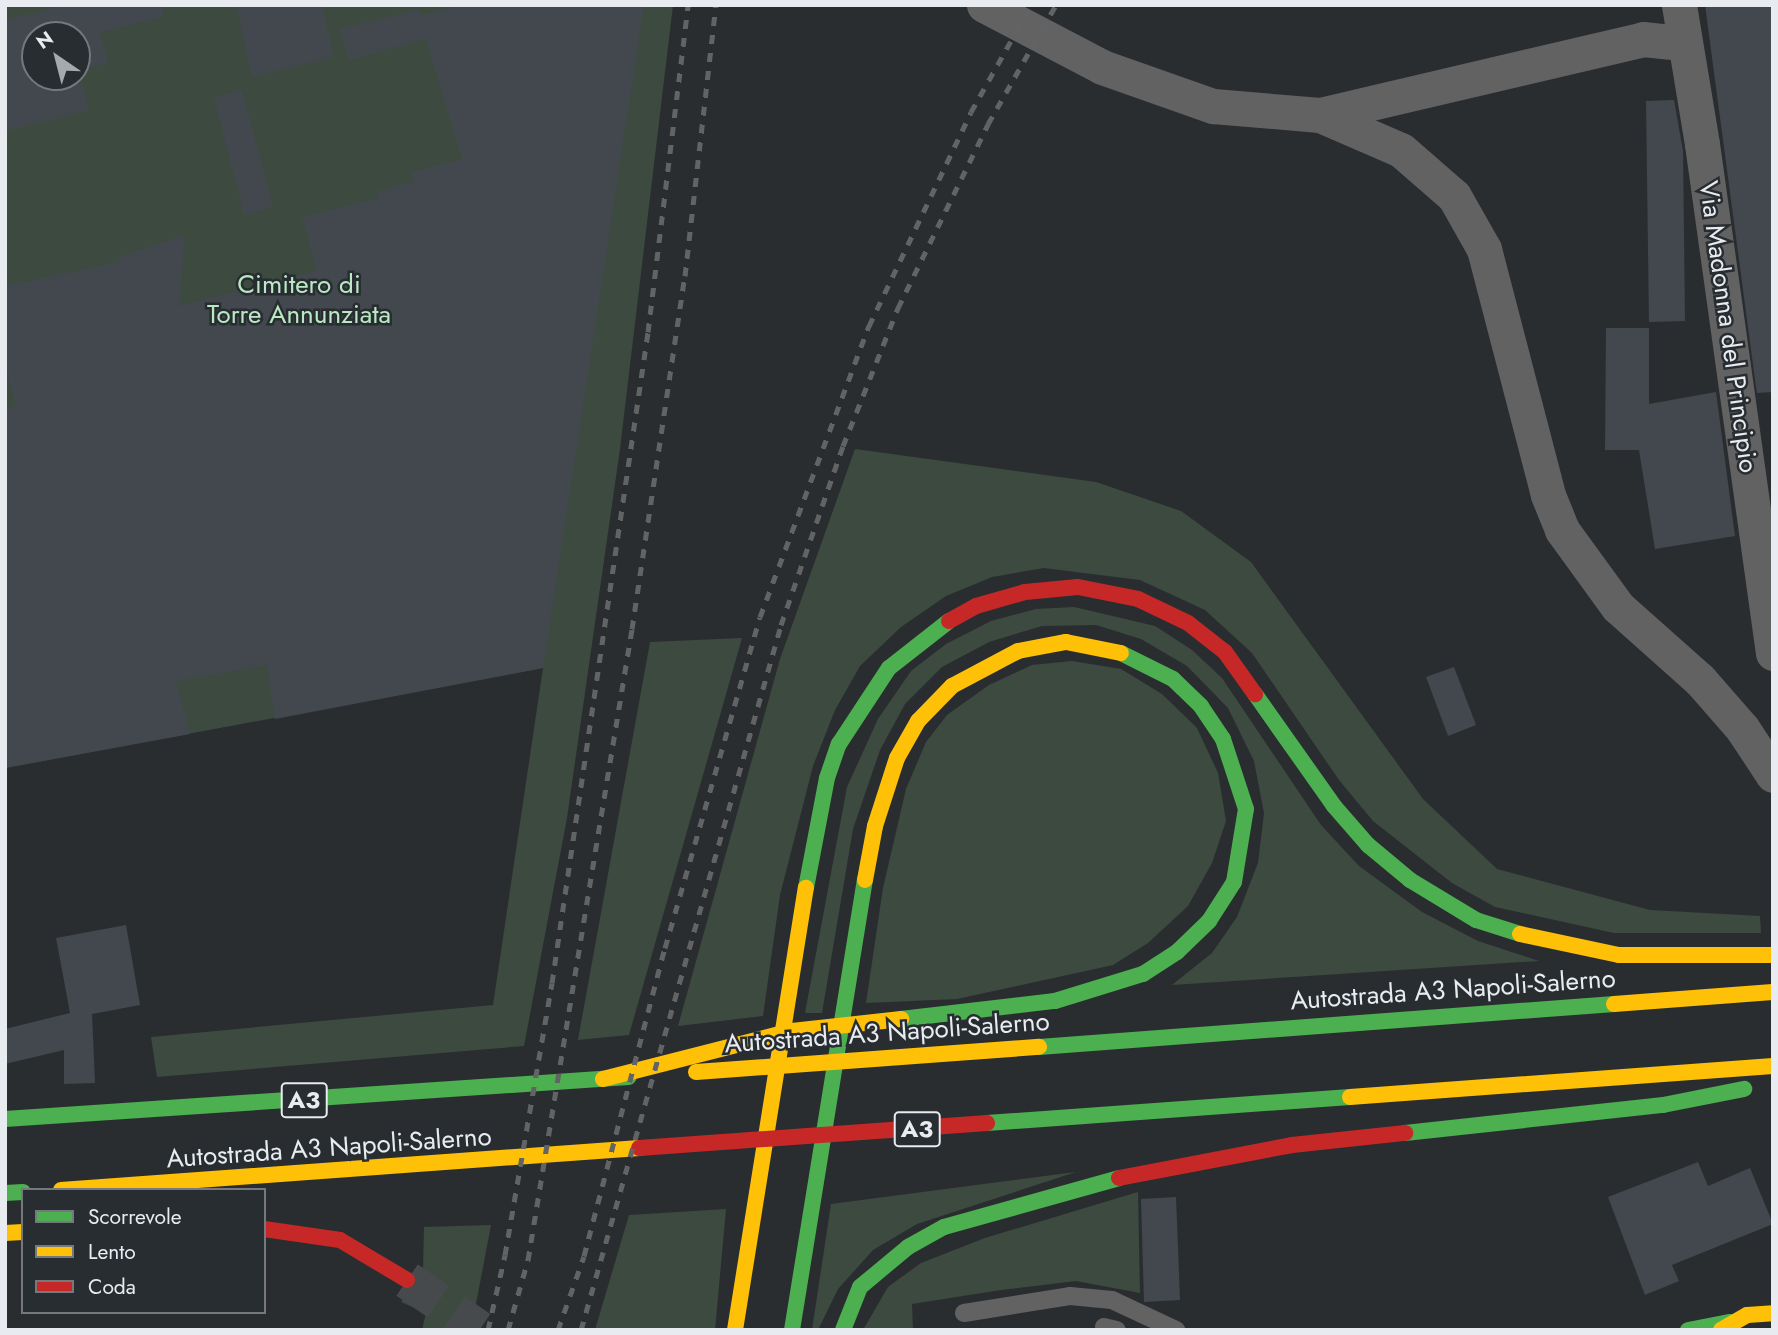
<!DOCTYPE html>
<html>
<head>
<meta charset="utf-8">
<style>
  body { margin:0 }
  #map { position:relative; width:1778px; height:1335px; overflow:hidden; background:#2a2d30; font-family:Jost,sans-serif }
  div>[style] { position:absolute }
  .green>* { inset:0; background:#3d4a40 }
  .building>* { inset:0; background:#43484e }
  .highway-tunnel>* { height:38px; margin-top:-19px; transform-origin:0; background:repeating-linear-gradient(90deg,#464a4d 0 38px,transparent 0 57px) }
  .lane>* { height:18px; margin:-9px; padding:0 9px; transform-origin:9px; border-radius:9px; background:#636262 }
  .street>* { height:35px; margin:-17.5px; padding:0 17.5px; transform-origin:17.5px; border-radius:17.5px; background:#636262 }
  .fast>* { height:16px; margin:-8px; padding:0 8px; transform-origin:8px; border-radius:8px; background:#4caf50 }
  .slow>* { height:16px; margin:-8px; padding:0 8px; transform-origin:8px; border-radius:8px; background:#ffc107 }
  .jam>* { height:16px; margin:-8px; padding:0 8px; transform-origin:8px; border-radius:8px; background:#c62828 }
  .rail>* { height:5px; margin-top:-2.5px; transform-origin:0; background:repeating-linear-gradient(90deg,#626364 0 9px,transparent 0 18px) }
  span { translate:-50% -50%; white-space:nowrap; text-align:center; line-height:1.15; -webkit-text-stroke:5px #282d32; paint-order:stroke }
  .shield-label span { padding:2px 5px; background:#282d32; border:2px solid; border-radius:5px; -webkit-text-stroke-width:0 }
  .shield-label { font-size:24px; color:#e8ecf0; font-weight:700 }
  .park-label { font-size:26px; color:#b9e8c2 }
  .street-label { font-size:26px; color:#e8ecf0 }
  .frame { position:absolute; inset:0; border:7px solid #e8ecf0; pointer-events:none }
  .legend { position:absolute; left:21px; top:1188px; width:245px; height:126px; box-sizing:border-box; background:#282d32; border:2px solid #75797e; margin:0; padding:9px 12px; list-style:none; font-size:21px; color:#e8ecf0 }
  .legend li { display:flex; align-items:center; gap:14px; height:35px }
  .legend b { width:35px; border:2px solid #75797e }
  .north { position:absolute; left:21px; top:21px; width:70px; height:70px; box-sizing:border-box; background:#282d32; border:2px solid #75797e; border-radius:50%; rotate:325deg; font-size:19px; font-weight:700; line-height:28px; text-align:center; color:#e8ecf0 }
  .north::after { content:''; display:block; margin:auto; width:24px; height:32px; background:#a6a9ad; clip-path:polygon(50% 0,100% 100%,50% 72%,0 100%) }
</style>
</head>
<body>
<div id="map">
  <div class="green">
    <div style="clip-path:polygon(evenodd,5px 5px,673px 5px,620px 449px,567px 818px,524px 1046px,157px 1077px,151px 1037px,493px 1005px,543px 668px,5px 768px,5px 5px,35px 35px,77px 35px,77px 77px,35px 77px,35px 35px)"></div>
    <div style="clip-path:polygon(855px 449px,1096px 482px,1181px 511px,1251px 562px,1423px 799px,1497px 869px,1650px 910px,1760px 916px,1761px 933px,1614px 933px,1495px 907px,1452px 883px,1373px 821px,1339px 780px,1252px 653px,1205px 610px,1140px 580px,1044px 568px,992px 577px,946px 596px,901px 627px,860px 666px,835px 710px,813px 766px,780px 895px,763px 1016px,678px 1026px,780px 659px)"></div>
    <div style="clip-path:polygon(1074px 607px,1155px 626px,1192px 650px,1222px 678px,1321px 825px,1359px 866px,1422px 912px,1478px 941px,1539px 961px,1172px 985px,1212px 953px,1237px 917px,1258px 863px,1264px 813px,1254px 761px,1228px 708px,1187px 666px,1141px 639px,1096px 625px,1042px 626px,989px 642px,942px 667px,905px 704px,880px 750px,853px 829px,822px 1013px,805px 1013px,847px 787px,878px 719px,911px 671px,946px 644px,991px 621px,1036px 609px)"></div>
    <div style="clip-path:polygon(742px 638px,629px 1035px,578px 1040px,650px 642px)"></div>
    <div style="clip-path:polygon(1072px 661px,1121px 669px,1162px 694px,1197px 728px,1218px 773px,1226px 821px,1212px 863px,1188px 906px,1148px 943px,1113px 965px,957px 999px,866px 1003px,883px 888px,906px 789px,926px 742px,947px 715px,989px 685px,1032px 665px)"></div>
    <div style="clip-path:polygon(1076px 1172px,917px 1224px,873px 1250px,838px 1289px,818px 1330px,812px 1330px,831px 1204px)"></div>
    <div style="clip-path:polygon(1138px 1192px,1140px 1293px,1076px 1281px,1001px 1290px,912px 1304px,913px 1330px,863px 1330px,888px 1287px,921px 1263px,985px 1238px)"></div>
    <div style="clip-path:polygon(726px 1209px,715px 1330px,595px 1330px,629px 1215px)"></div>
    <div style="clip-path:polygon(491px 1225px,471px 1330px,422px 1330px,426px 1313px,401px 1302px,423px 1270px,424px 1227px)"></div>
  </div>
  <div class="building">
    <div style="clip-path:polygon(evenodd,66px 5px,163px 5px,164px 17px,100px 32px,108px 63px,79px 70px,89px 110px,5px 131px,5px 20px,66px 5px,35px 35px,77px 35px,77px 77px,35px 77px,35px 35px)"></div>
    <div style="clip-path:polygon(236px 5px,322px 5px,334px 57px,252px 77px)"></div>
    <div style="clip-path:polygon(459px 5px,644px 5px,543px 668px,275px 719px,267px 665px,176px 681px,190px 734px,5px 768px,5px 409px,16px 407px,5px 363px,5px 286px,120px 262px,119px 257px,185px 235px,179px 306px,316px 271px,302px 217px,379px 198px,377px 191px,414px 182px,411px 172px,462px 159px,426px 39px,348px 60px,340px 29px,420px 9px,421px 16px)"></div>
    <div style="clip-path:polygon(1705px 5px,1771px 5px,1773px 392px,1757px 393px,1756px 387px)"></div>
    <div style="clip-path:polygon(242px 90px,273px 207px,244px 215px,214px 98px)"></div>
    <div style="clip-path:polygon(1674px 100px,1683px 151px,1685px 321px,1649px 322px,1646px 101px)"></div>
    <div style="clip-path:polygon(1606px 328px,1649px 328px,1649px 404px,1716px 392px,1735px 536px,1655px 549px,1639px 450px,1605px 450px)"></div>
    <div style="clip-path:polygon(1454px 667px,1476px 725px,1448px 736px,1426px 677px)"></div>
    <div style="clip-path:polygon(126px 925px,140px 1005px,92px 1014px,95px 1083px,64px 1084px,64px 1050px,5px 1064px,5px 1029px,70px 1013px,56px 938px)"></div>
    <div style="clip-path:polygon(1698px 1162px,1708px 1186px,1750px 1168px,1773px 1224px,1672px 1265px,1679px 1281px,1645px 1295px,1608px 1197px)"></div>
    <div style="clip-path:polygon(1176px 1197px,1180px 1300px,1144px 1302px,1141px 1199px)"></div>
  </div>
  <div class="highway-tunnel">
    <div style="left:407px;top:1280px;width:88px;rotate:34.4deg"></div>
  </div>
  <div class="lane">
    <div style="left:964px;top:1313px;width:107px;rotate:-9.1deg"></div>
    <div style="left:1070px;top:1296px;width:42px;rotate:5.4deg"></div>
    <div style="left:1112px;top:1300px;width:71px;rotate:25.1deg"></div>
    <div style="left:1104px;top:1327px;width:13px;rotate:13deg"></div>
  </div>
  <div class="street">
    <div style="left:984px;top:5px;width:133px;rotate:27.7deg"></div>
    <div style="left:1102px;top:67px;width:118px;rotate:19.4deg"></div>
    <div style="left:1213px;top:106px;width:107px;rotate:4.8deg"></div>
    <div style="left:1320px;top:115px;width:88px;rotate:23.4deg"></div>
    <div style="left:1401px;top:150px;width:70px;rotate:41deg"></div>
    <div style="left:1454px;top:196px;width:61px;rotate:60.5deg"></div>
    <div style="left:1484px;top:249px;width:254px;rotate:75.4deg"></div>
    <div style="left:1548px;top:495px;width:38px;rotate:68deg"></div>
    <div style="left:1562px;top:530px;width:95px;rotate:54deg"></div>
    <div style="left:1618px;top:607px;width:110px;rotate:41.7deg"></div>
    <div style="left:1700px;top:680px;width:64px;rotate:48.8deg"></div>
    <div style="left:1742px;top:728px;width:56px;rotate:56.6deg"></div>
    <div style="left:1679px;top:5px;width:141px;rotate:80.6deg"></div>
    <div style="left:1702px;top:144px;width:514px;rotate:82.06deg"></div>
    <div style="left:1320px;top:115px;width:332px;rotate:-13.2deg"></div>
    <div style="left:1643px;top:39px;width:39px;rotate:6deg"></div>
  </div>
  <div class="fast">
    <div style="left:1255px;top:694px;width:137px;rotate:54.8deg"></div>
    <div style="left:1334px;top:806px;width:52px;rotate:48.9deg"></div>
    <div style="left:1368px;top:845px;width:55px;rotate:39.8deg"></div>
    <div style="left:1410px;top:880px;width:77px;rotate:31.2deg"></div>
    <div style="left:1476px;top:920px;width:46px;rotate:17.7deg"></div>
    <div style="left:806px;top:888px;width:112px;rotate:-79.2deg"></div>
    <div style="left:827px;top:778px;width:36px;rotate:-71deg"></div>
    <div style="left:839px;top:744px;width:91px;rotate:-56.7deg"></div>
    <div style="left:889px;top:668px;width:76px;rotate:-38.1deg"></div>
    <div style="left:901px;top:1019px;width:155px;rotate:-6.7deg"></div>
    <div style="left:1055px;top:1001px;width:92px;rotate:-17.1deg"></div>
    <div style="left:1143px;top:974px;width:40px;rotate:-32.9deg"></div>
    <div style="left:1177px;top:952px;width:45px;rotate:-44.1deg"></div>
    <div style="left:1209px;top:921px;width:46px;rotate:-57.3deg"></div>
    <div style="left:1234px;top:882px;width:74px;rotate:-80.7deg"></div>
    <div style="left:1246px;top:809px;width:74px;rotate:-108.2deg"></div>
    <div style="left:1223px;top:739px;width:40px;rotate:-124deg"></div>
    <div style="left:1201px;top:706px;width:39px;rotate:-136deg"></div>
    <div style="left:1173px;top:679px;width:58px;rotate:-153.4deg"></div>
    <div style="left:1039px;top:1047px;width:577px;rotate:-4.28deg"></div>
    <div style="left:5px;top:1119px;width:625px;rotate:-3.85deg"></div>
    <div style="left:987px;top:1123px;width:364px;rotate:-4.1deg"></div>
    <div style="left:1405px;top:1133px;width:260px;rotate:-6.2deg"></div>
    <div style="left:1663px;top:1105px;width:83px;rotate:-11.2deg"></div>
    <div style="left:5px;top:1193px;width:18px;rotate:-3deg"></div>
    <div style="left:792px;top:1330px;width:456px;rotate:-80.8deg"></div>
    <div style="left:843px;top:1330px;width:46px;rotate:-68.4deg"></div>
    <div style="left:860px;top:1287px;width:62px;rotate:-39.8deg"></div>
    <div style="left:908px;top:1247px;width:41px;rotate:-29.1deg"></div>
    <div style="left:944px;top:1227px;width:182px;rotate:-15.6deg"></div>
    <div style="left:1688px;top:1330px;width:43px;rotate:-10.8deg"></div>
  </div>
  <div class="slow">
    <div style="left:865px;top:880px;width:55px;rotate:-79.5deg"></div>
    <div style="left:875px;top:826px;width:71px;rotate:-72.1deg"></div>
    <div style="left:897px;top:758px;width:43px;rotate:-60.4deg"></div>
    <div style="left:918px;top:721px;width:49px;rotate:-45.8deg"></div>
    <div style="left:952px;top:686px;width:75px;rotate:-27.9deg"></div>
    <div style="left:1018px;top:651px;width:49px;rotate:-10.6deg"></div>
    <div style="left:1066px;top:642px;width:56px;rotate:11.3deg"></div>
    <div style="left:1520px;top:934px;width:101px;rotate:12deg"></div>
    <div style="left:1619px;top:955px;width:154px"></div>
    <div style="left:1614px;top:1004px;width:159px;rotate:-4.3deg"></div>
    <div style="left:696px;top:1072px;width:344px;rotate:-4.2deg"></div>
    <div style="left:603px;top:1079px;width:195px;rotate:-14.3deg"></div>
    <div style="left:792px;top:1031px;width:110px;rotate:-6.3deg"></div>
    <div style="left:1350px;top:1097px;width:424px;rotate:-4.2deg"></div>
    <div style="left:61px;top:1190px;width:580px;rotate:-4.16deg"></div>
    <div style="left:5px;top:1233px;width:18px;rotate:-3deg"></div>
    <div style="left:735px;top:1330px;width:448px;rotate:-80.9deg"></div>
    <div style="left:1721px;top:1330px;width:30px;rotate:-30deg"></div>
    <div style="left:1747px;top:1315px;width:26px;rotate:-4deg"></div>
  </div>
  <div class="jam">
    <div style="left:949px;top:621px;width:31px;rotate:-29deg"></div>
    <div style="left:976px;top:606px;width:51px;rotate:-15.9deg"></div>
    <div style="left:1025px;top:592px;width:53px;rotate:-5.4deg"></div>
    <div style="left:1078px;top:587px;width:61px;rotate:11.3deg"></div>
    <div style="left:1138px;top:599px;width:55px;rotate:25.6deg"></div>
    <div style="left:1188px;top:623px;width:47px;rotate:38.1deg"></div>
    <div style="left:1225px;top:652px;width:52px;rotate:54.5deg"></div>
    <div style="left:639px;top:1148px;width:349px;rotate:-4.1deg"></div>
    <div style="left:1119px;top:1178px;width:176px;rotate:-10.8deg"></div>
    <div style="left:1292px;top:1145px;width:114px;rotate:-6.1deg"></div>
    <div style="left:264px;top:1229px;width:77px;rotate:8.2deg"></div>
    <div style="left:340px;top:1240px;width:78px;rotate:30.8deg"></div>
  </div>
  <div class="rail">
    <div style="left:488px;top:1330px;width:77px;rotate:-77.2deg"></div>
    <div style="left:505px;top:1255px;width:276px;rotate:-80.2deg"></div>
    <div style="left:552px;top:983px;width:658px;rotate:-81.61deg"></div>
    <div style="left:648px;top:332px;width:329px;rotate:-83deg"></div>
    <div style="left:508px;top:1330px;width:73px;rotate:-74.1deg"></div>
    <div style="left:528px;top:1260px;width:640px;rotate:-80.64deg"></div>
    <div style="left:632px;top:629px;width:357px;rotate:-81.5deg"></div>
    <div style="left:685px;top:276px;width:273px;rotate:-83.5deg"></div>
    <div style="left:558px;top:1330px;width:78px;rotate:-70.6deg"></div>
    <div style="left:584px;top:1256px;width:318px;rotate:-75.3deg"></div>
    <div style="left:665px;top:948px;width:344px;rotate:-74deg"></div>
    <div style="left:760px;top:617px;width:311px;rotate:-69.5deg"></div>
    <div style="left:869px;top:326px;width:237px;rotate:-64.5deg"></div>
    <div style="left:971px;top:112px;width:123px;rotate:-60.7deg"></div>
    <div style="left:581px;top:1330px;width:733px;rotate:-74.16deg"></div>
    <div style="left:781px;top:625px;width:189px;rotate:-70.9deg"></div>
    <div style="left:843px;top:446px;width:149px;rotate:-68.3deg"></div>
    <div style="left:898px;top:308px;width:205px;rotate:-63.9deg"></div>
    <div style="left:988px;top:124px;width:137px;rotate:-60.3deg"></div>
  </div>
  <div class="shield-label">
    <span style="left:304px;top:1100px">A3</span>
    <span style="left:917px;top:1129px">A3</span>
  </div>
  <div class="park-label">
    <span style="left:299px;top:300px">Cimitero di<br>Torre Annunziata</span>
  </div>
  <div class="street-label">
    <span style="left:1728px;top:327px;rotate:82deg">Via Madonna del Principio</span>
    <span style="left:1453px;top:990px;rotate:-4deg">Autostrada A3 Napoli-Salerno</span>
    <span style="left:887px;top:1033px;rotate:-4deg">Autostrada A3 Napoli-Salerno</span>
    <span style="left:329px;top:1148px;rotate:-4deg">Autostrada A3 Napoli-Salerno</span>
  </div>
  <div class="frame"></div>
  <ul class="legend">
  <li><b style="height:9px;background:#4caf50"></b>Scorrevole</li>
  <li><b style="height:9px;background:#ffc107"></b>Lento</li>
  <li><b style="height:9px;background:#c62828"></b>Coda</li>
  </ul>
  <div class="north">N</div>
</div>
</body>
</html>
